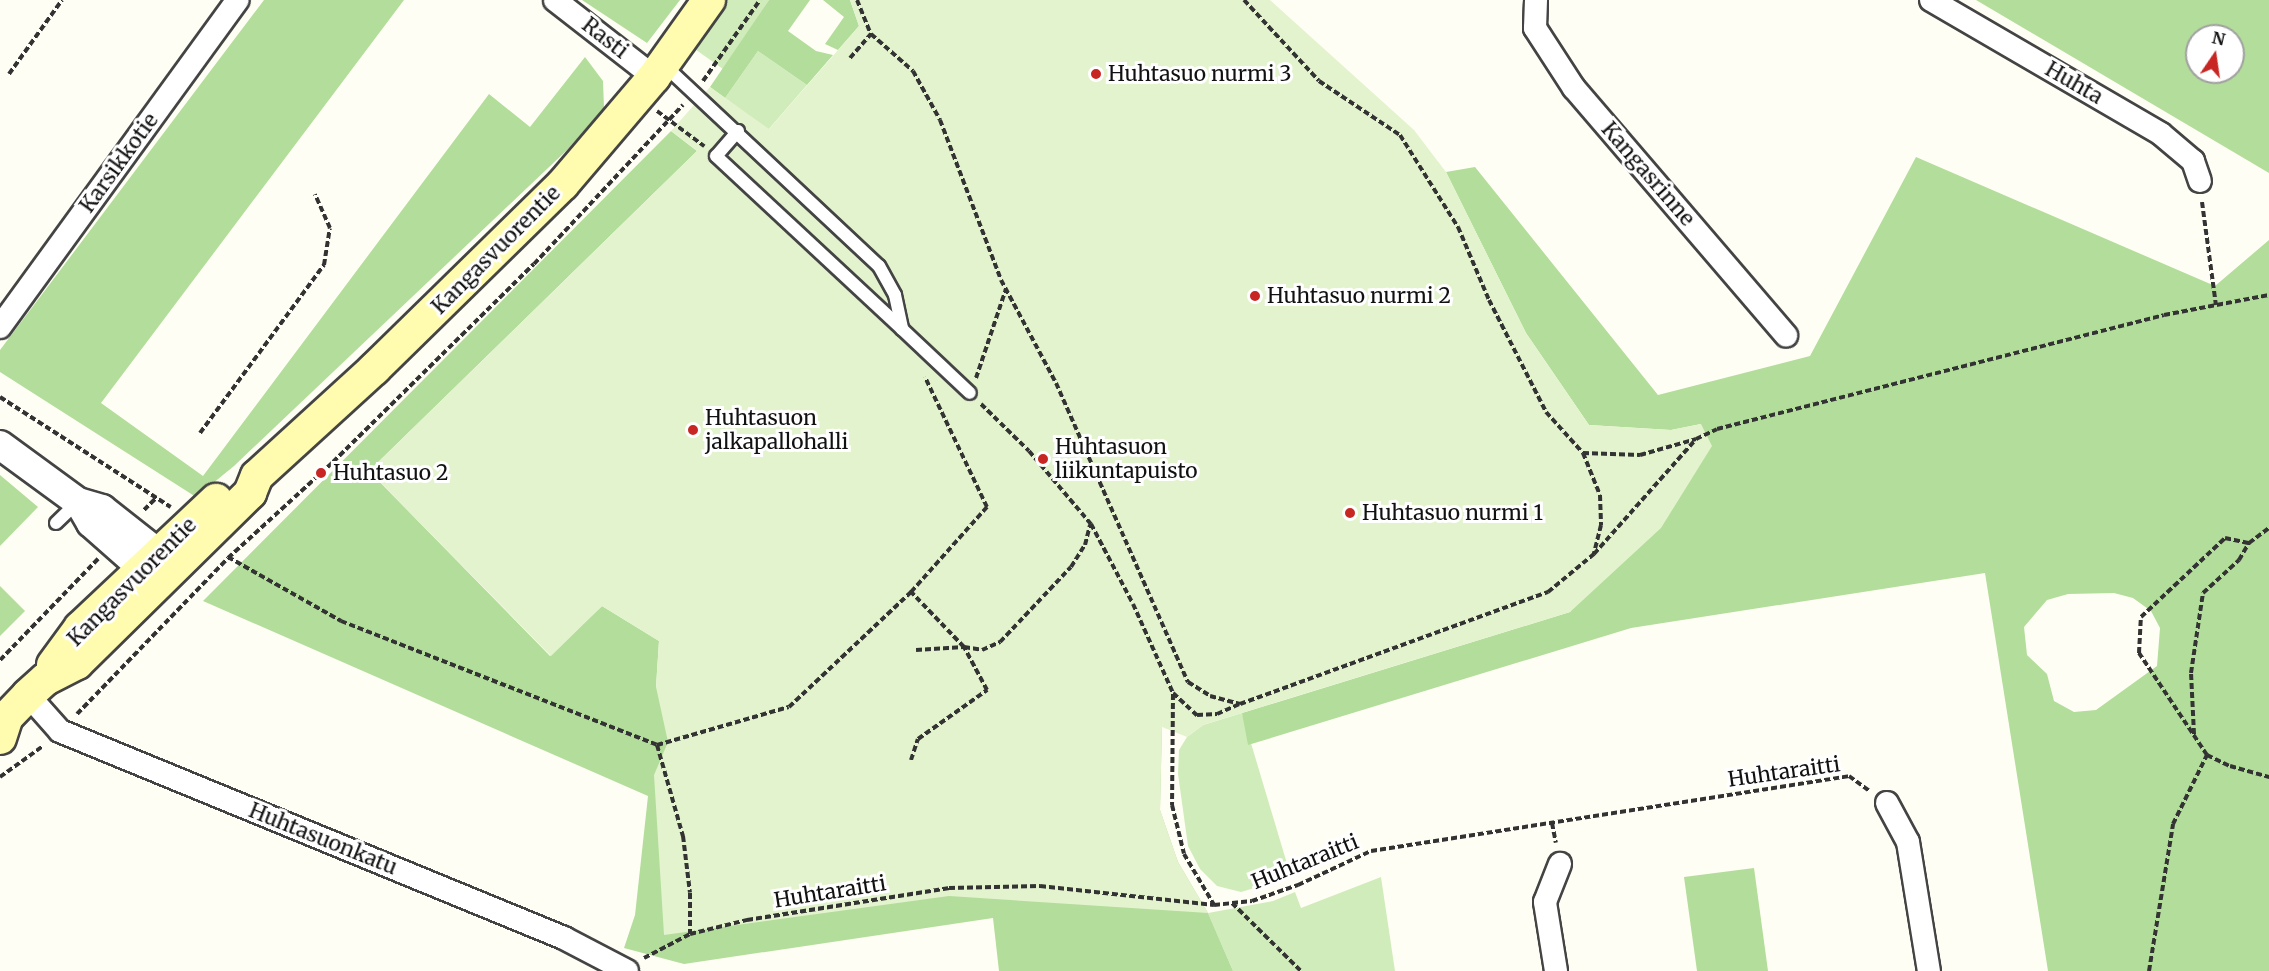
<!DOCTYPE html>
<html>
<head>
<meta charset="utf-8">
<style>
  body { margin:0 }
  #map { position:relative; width:2269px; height:971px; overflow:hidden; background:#fffef4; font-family:Merriweather,serif }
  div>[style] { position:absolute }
  .green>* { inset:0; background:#d1ecbb }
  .forest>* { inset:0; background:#b3dd9a }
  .pitch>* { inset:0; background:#e3f3ce }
  .path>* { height:4px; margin-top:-2px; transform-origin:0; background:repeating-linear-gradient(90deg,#333 0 6px,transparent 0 9px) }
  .roads { filter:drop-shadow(2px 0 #444) drop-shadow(-2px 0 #444) drop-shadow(0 2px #444) drop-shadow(0 -2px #444) }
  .service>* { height:12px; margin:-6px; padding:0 6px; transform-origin:6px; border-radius:6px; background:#fff }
  .minor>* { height:22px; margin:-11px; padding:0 11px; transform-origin:11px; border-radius:11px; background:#fff }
  .tertiary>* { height:28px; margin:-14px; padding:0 14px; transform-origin:14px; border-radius:14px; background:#fff }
  .secondary>* { height:32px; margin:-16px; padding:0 16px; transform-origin:16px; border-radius:16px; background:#fffcaf }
  .dots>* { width:16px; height:16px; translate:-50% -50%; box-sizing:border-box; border:3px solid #fff; border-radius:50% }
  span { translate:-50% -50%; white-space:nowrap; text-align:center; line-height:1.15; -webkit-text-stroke:6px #fff; paint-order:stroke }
  .street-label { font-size:21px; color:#111 }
  .poi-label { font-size:21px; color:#111 }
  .left { translate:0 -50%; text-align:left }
  .north { position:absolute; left:2185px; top:24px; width:60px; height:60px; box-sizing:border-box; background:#fff; border:2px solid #a0a0a0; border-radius:50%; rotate:13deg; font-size:16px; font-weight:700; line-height:24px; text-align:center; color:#111 }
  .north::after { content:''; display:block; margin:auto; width:21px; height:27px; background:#c72622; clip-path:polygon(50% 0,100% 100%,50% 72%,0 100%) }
</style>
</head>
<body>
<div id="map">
  <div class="green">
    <div style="clip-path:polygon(722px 0,769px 0,723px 69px,692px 47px)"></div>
    <div style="clip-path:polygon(758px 51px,807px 85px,768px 130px,725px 98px)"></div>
    <div style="clip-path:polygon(1242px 713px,1291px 877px,1241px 892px,1217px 886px,1200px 869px,1188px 846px,1178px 774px,1179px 750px,1187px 737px,1203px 725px)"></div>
    <div style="clip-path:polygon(1381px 877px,1395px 971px,1233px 971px,1208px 913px,1273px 901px,1295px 892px,1301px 908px)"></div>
  </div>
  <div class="forest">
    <div style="clip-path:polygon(264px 0,404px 0,101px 403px,203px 476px,489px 94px,530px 127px,585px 57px,603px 81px,604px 108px,567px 150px,234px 466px,196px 497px,0 372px,0 350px)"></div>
    <div style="clip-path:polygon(582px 0,680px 0,647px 43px)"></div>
    <div style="clip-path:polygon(769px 0,810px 0,788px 31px,816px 51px,833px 55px,807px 85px,758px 51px,725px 98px,710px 87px)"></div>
    <div style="clip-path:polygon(823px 0,850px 0,859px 26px,838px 50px,825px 44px,844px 17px)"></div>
    <div style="clip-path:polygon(evenodd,1976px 0,2269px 0,2269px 173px,1976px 0,2197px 36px,2233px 36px,2233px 72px,2197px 72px,2197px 36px)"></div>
    <div style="clip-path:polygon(671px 131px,697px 151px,369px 471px,550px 656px,602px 606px,659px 641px,656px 687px,1162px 726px,1160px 810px,1178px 862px,1208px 913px,1233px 971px,999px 971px,993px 918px,684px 964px,624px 948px,635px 915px,648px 796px,203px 601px)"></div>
    <div style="clip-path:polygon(evenodd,1916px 157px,2215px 286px,2269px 240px,2269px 971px,2048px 971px,1985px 573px,1631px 628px,1248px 745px,1242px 713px,1570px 612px,1701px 424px,1671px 430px,1589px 425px,1526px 333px,1446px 172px,1475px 167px,1658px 395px,1810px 356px,1916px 157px,2114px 593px,2133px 598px,2151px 611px,2160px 628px,2157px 666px,2096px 710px,2074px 712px,2054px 701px,2047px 674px,2027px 655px,2024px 627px,2047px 600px,2068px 594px,2114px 593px)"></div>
    <div style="clip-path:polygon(0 475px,38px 507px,0 546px)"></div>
    <div style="clip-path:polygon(0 586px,25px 611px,0 636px)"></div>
    <div style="clip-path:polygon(1754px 868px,1768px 971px,1697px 971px,1684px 877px)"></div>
  </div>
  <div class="pitch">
    <div style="clip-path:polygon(850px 0,1270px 0,1414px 130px,1446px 172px,1526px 333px,1589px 425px,1671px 430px,1701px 424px,1712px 446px,1661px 528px,1570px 612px,1203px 725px,1187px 737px,1162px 727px,1160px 810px,1178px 862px,1208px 913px,949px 896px,664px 935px,654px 775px,668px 742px,656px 687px,659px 641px,602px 606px,551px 656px,369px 471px,697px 151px,671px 131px,710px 87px,769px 129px,859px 26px)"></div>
  </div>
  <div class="path">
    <div style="left:857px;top:0;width:37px;rotate:68deg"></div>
    <div style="left:871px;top:34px;width:56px;rotate:41.4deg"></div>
    <div style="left:913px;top:71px;width:56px;rotate:61.1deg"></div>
    <div style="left:940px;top:120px;width:171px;rotate:69.1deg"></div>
    <div style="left:1001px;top:280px;width:117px;rotate:61.9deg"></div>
    <div style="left:1056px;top:383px;width:327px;rotate:66.2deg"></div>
    <div style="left:1188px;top:682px;width:26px;rotate:32deg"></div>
    <div style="left:1210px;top:696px;width:31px;rotate:15deg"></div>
    <div style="left:1240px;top:704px;width:328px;rotate:-20deg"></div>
    <div style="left:1548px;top:592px;width:60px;rotate:-39.6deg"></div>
    <div style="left:1594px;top:554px;width:154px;rotate:-48.4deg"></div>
    <div style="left:1696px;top:439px;width:23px;rotate:-25deg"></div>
    <div style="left:1717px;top:429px;width:461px;rotate:-14.3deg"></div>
    <div style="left:2164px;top:315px;width:107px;rotate:-10.8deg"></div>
    <div style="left:1244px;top:0;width:110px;rotate:47.2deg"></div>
    <div style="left:1319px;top:81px;width:97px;rotate:33.7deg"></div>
    <div style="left:1400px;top:135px;width:109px;rotate:57.8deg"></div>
    <div style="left:1458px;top:227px;width:79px;rotate:67deg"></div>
    <div style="left:1489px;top:300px;width:126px;rotate:63deg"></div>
    <div style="left:1546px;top:412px;width:55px;rotate:47.9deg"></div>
    <div style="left:1583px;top:453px;width:57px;rotate:2deg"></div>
    <div style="left:1640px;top:455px;width:58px;rotate:-15.9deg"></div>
    <div style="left:850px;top:58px;width:32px;rotate:-49deg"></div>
    <div style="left:9px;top:74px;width:91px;rotate:-54.4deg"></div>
    <div style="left:703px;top:81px;width:99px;rotate:-54.9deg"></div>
    <div style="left:657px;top:111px;width:59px;rotate:36.7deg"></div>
    <div style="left:2202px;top:202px;width:104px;rotate:82.3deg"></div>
    <div style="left:976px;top:378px;width:94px;rotate:-71.4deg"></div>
    <div style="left:0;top:397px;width:203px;rotate:32.8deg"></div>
    <div style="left:981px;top:404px;width:67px;rotate:44.4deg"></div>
    <div style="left:1029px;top:451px;width:96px;rotate:49.7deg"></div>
    <div style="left:1091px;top:524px;width:90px;rotate:62.3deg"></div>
    <div style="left:1133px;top:604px;width:98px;rotate:65.8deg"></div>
    <div style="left:1173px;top:693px;width:33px;rotate:43deg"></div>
    <div style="left:1197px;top:715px;width:20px;rotate:-3deg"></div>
    <div style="left:1217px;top:714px;width:24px;rotate:-24deg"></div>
    <div style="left:200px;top:433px;width:209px;rotate:-53.6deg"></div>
    <div style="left:324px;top:265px;width:37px;rotate:-81deg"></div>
    <div style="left:330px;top:228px;width:37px;rotate:-114deg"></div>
    <div style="left:1583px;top:453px;width:45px;rotate:68deg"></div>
    <div style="left:1600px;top:495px;width:30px;rotate:88deg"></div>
    <div style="left:1601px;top:525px;width:30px;rotate:104deg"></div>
    <div style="left:144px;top:510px;width:17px;rotate:-45deg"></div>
    <div style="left:228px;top:557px;width:130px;rotate:29.5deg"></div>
    <div style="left:341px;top:621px;width:339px;rotate:21.4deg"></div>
    <div style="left:657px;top:745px;width:95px;rotate:74.1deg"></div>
    <div style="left:683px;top:836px;width:57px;rotate:83deg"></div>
    <div style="left:690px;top:893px;width:41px;rotate:90deg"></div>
    <div style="left:916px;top:650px;width:48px;rotate:-3.6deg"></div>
    <div style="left:964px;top:647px;width:18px;rotate:9deg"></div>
    <div style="left:982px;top:650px;width:20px;rotate:-24deg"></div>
    <div style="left:1000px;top:642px;width:103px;rotate:-46.6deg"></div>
    <div style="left:1071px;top:567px;width:26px;rotate:-58deg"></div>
    <div style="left:1085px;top:545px;width:21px;rotate:-76deg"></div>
    <div style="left:0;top:660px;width:141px;rotate:-45.9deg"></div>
    <div style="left:1173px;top:694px;width:111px;rotate:90.5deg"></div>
    <div style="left:1172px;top:805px;width:50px;rotate:76.2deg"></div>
    <div style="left:1184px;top:854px;width:59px;rotate:59.5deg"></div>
    <div style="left:77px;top:714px;width:217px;rotate:-45.9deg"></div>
    <div style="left:228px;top:558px;width:142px;rotate:-42.4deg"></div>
    <div style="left:333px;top:462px;width:282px;rotate:-44.6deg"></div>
    <div style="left:534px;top:264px;width:218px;rotate:-46.9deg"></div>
    <div style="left:2194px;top:734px;width:61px;rotate:-92.8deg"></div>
    <div style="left:2191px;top:673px;width:81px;rotate:-81.5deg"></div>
    <div style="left:2203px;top:593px;width:49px;rotate:-42.5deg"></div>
    <div style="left:2239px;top:560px;width:20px;rotate:-60deg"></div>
    <div style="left:657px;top:745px;width:137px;rotate:-16.1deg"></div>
    <div style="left:789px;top:707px;width:168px;rotate:-43.3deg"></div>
    <div style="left:911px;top:592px;width:114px;rotate:-48.2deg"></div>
    <div style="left:987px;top:507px;width:144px;rotate:-115.5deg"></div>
    <div style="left:2207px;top:755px;width:25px;rotate:26deg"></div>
    <div style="left:2230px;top:766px;width:41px;rotate:15.8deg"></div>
    <div style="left:911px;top:760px;width:22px;rotate:-72deg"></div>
    <div style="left:918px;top:739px;width:85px;rotate:-35.4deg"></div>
    <div style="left:987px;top:690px;width:49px;rotate:-118.1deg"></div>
    <div style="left:964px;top:647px;width:76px;rotate:-133.9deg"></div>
    <div style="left:0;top:777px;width:53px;rotate:-35.8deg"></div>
    <div style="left:1552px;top:823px;width:20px;rotate:79deg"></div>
    <div style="left:1232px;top:903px;width:97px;rotate:44.6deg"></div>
    <div style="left:644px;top:958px;width:52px;rotate:-27.6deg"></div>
    <div style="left:690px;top:934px;width:59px;rotate:-13.8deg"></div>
    <div style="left:747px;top:920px;width:205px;rotate:-9deg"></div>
    <div style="left:949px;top:888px;width:91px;rotate:-1.3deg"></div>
    <div style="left:1040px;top:886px;width:175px;rotate:6.2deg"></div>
    <div style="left:1214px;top:905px;width:18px;rotate:-6deg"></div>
    <div style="left:1232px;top:903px;width:20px;rotate:-6deg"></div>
    <div style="left:1252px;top:901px;width:49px;rotate:-19.2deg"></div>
    <div style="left:1298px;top:885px;width:81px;rotate:-25deg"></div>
    <div style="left:1371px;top:851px;width:484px;rotate:-8.9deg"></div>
    <div style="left:1849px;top:776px;width:26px;rotate:36deg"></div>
    <div style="left:2149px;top:971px;width:149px;rotate:-80.7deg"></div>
    <div style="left:2173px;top:824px;width:77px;rotate:-63.8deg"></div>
    <div style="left:2207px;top:755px;width:123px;rotate:-123.7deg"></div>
    <div style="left:2139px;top:653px;width:36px;rotate:-87deg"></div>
    <div style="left:2141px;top:617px;width:115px;rotate:-43.2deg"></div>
    <div style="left:2225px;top:538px;width:25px;rotate:12deg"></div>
    <div style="left:2249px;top:543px;width:25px;rotate:-37deg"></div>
  </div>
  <div class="roads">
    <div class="service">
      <div style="left:664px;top:65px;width:294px;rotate:43.1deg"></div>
      <div style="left:879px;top:266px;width:33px;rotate:61deg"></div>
      <div style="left:895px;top:295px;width:35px;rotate:78deg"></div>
      <div style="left:902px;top:329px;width:93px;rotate:43.3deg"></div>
      <div style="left:738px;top:131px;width:33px;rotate:131deg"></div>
      <div style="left:716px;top:156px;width:254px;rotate:42.9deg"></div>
      <div style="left:56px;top:523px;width:30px;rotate:-44deg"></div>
    </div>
    <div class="minor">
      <div style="left:555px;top:0;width:125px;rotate:37.9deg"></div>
      <div style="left:1536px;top:0;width:28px;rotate:92deg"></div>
      <div style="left:1535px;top:28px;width:72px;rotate:57deg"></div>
      <div style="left:1574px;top:88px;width:326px;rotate:49.4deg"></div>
      <div style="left:1931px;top:0;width:266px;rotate:30.2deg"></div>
      <div style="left:2161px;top:134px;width:42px;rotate:40.2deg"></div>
      <div style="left:2193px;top:161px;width:21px;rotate:71deg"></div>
      <div style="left:0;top:327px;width:404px;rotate:-54deg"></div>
      <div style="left:28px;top:695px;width:48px;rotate:48.4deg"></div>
      <div style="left:60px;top:731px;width:545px;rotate:22.33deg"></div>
      <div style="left:564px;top:938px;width:71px;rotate:27.6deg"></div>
      <div style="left:1887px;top:803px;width:44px;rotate:61.7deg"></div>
      <div style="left:1908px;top:842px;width:131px;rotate:80.8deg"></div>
      <div style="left:1556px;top:971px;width:70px;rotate:-99.1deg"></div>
      <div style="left:1545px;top:902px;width:41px;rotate:-68.5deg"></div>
    </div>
    <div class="tertiary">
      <div style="left:0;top:445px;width:97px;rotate:36.2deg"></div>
      <div style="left:78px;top:502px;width:25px;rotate:16deg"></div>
      <div style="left:102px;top:509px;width:71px;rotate:38.2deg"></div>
      <div style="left:158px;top:553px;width:24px;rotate:73deg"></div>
      <div style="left:84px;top:511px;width:14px;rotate:60deg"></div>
      <div style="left:91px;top:523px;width:68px;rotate:41.4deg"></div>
      <div style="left:142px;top:568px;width:25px;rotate:21deg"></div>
    </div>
    <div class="secondary">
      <div style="left:53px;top:665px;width:46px;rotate:-53.9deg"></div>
      <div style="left:80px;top:628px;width:187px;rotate:-43.3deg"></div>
      <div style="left:0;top:738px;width:22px;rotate:-72deg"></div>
      <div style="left:7px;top:717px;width:30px;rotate:-46deg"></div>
      <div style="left:28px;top:695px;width:24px;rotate:-42deg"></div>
      <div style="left:46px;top:679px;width:35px;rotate:-27deg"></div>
      <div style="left:77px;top:663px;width:243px;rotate:-44.5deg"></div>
      <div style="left:250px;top:493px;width:18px;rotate:-68deg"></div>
      <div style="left:257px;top:476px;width:159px;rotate:-42.4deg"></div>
      <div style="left:374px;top:369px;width:264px;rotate:-44.4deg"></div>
      <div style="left:563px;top:184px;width:140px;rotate:-49.6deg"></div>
      <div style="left:654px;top:77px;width:95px;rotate:-54.5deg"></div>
    </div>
  </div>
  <div class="dots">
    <div style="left:1096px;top:74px;background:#c72622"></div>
    <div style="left:1255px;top:296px;background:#c72622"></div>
    <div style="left:693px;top:430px;background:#c72622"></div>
    <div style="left:1043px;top:459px;background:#c72622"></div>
    <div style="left:321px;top:473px;background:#c72622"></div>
    <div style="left:1350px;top:513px;background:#c72622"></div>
  </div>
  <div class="street-label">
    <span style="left:605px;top:38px;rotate:38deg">Rasti</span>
    <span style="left:2074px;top:83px;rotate:30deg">Huhta</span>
    <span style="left:119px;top:163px;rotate:-54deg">Karsikkotie</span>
    <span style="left:1648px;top:174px;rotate:49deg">Kangasrinne</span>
    <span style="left:496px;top:250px;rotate:-45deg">Kangasvuorentie</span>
    <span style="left:132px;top:582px;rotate:-45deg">Kangasvuorentie</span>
    <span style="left:1784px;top:772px;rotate:-8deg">Huhtaraitti</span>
    <span style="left:323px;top:839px;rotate:22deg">Huhtasuonkatu</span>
    <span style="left:1305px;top:862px;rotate:-22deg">Huhtaraitti</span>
    <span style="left:830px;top:892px;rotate:-9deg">Huhtaraitti</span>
  </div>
  <div class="poi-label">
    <span class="left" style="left:1108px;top:74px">Huhtasuo nurmi 3</span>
    <span class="left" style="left:1267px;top:296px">Huhtasuo nurmi 2</span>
    <span class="left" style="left:705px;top:430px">Huhtasuon<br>jalkapallohalli</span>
    <span class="left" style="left:1055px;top:459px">Huhtasuon<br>liikuntapuisto</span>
    <span class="left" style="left:333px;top:473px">Huhtasuo 2</span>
    <span class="left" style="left:1362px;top:513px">Huhtasuo nurmi 1</span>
  </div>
  <div class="north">N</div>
</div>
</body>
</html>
